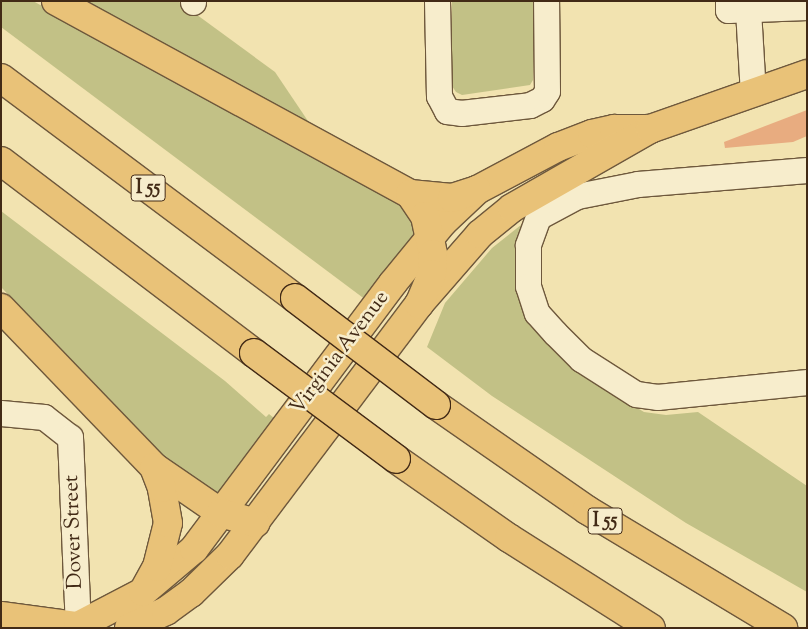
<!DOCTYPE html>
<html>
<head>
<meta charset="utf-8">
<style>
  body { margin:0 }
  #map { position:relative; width:808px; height:629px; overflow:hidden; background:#f2e3b0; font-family:"Sorts Mill Goudy",serif }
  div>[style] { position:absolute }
  .green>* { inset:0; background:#c2c186 }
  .building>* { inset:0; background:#e8ac80 }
  .roads { filter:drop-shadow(1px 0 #6e583c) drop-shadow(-1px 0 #6e583c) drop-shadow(0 1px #6e583c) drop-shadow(0 -1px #6e583c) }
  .minor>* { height:25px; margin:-12.5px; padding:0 12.5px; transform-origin:12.5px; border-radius:12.5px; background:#f7edcc }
  .major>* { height:28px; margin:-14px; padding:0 14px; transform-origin:14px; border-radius:14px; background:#e9c278 }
  .highway>* { height:28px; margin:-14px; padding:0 14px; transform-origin:14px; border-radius:14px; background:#e9c278 }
  .bridges { filter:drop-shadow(1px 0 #422a16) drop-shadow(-1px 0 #422a16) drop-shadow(0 1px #422a16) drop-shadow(0 -1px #422a16) }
  .highway-bridge>* { height:28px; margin:-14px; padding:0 14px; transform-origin:14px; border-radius:14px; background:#e9c278 }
  span { translate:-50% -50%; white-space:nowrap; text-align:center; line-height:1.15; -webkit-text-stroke:5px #f7edcc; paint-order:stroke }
  .shield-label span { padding:1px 4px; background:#f7edcc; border:1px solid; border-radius:4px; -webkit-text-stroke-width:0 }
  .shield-label { font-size:20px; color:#422a16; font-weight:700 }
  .street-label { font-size:21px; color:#422a16 }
  .frame { position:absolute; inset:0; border:2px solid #422a16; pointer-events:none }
</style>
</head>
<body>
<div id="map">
  <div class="green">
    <div style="clip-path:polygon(1px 1px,33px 1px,399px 202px,422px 238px,370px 303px,1px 27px)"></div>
    <div style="clip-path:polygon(81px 1px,178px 1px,275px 72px,310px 124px)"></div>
    <div style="clip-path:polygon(452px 1px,534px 1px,533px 80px,530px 85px,462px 95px,456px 92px,452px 86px)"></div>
    <div style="clip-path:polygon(1px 211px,225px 381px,266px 417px,269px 414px,280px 423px,222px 496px,200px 491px,160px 454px,1px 287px)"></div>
    <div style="clip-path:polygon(521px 225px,527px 317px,536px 332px,629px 403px,644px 412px,666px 415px,698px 412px,807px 486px,807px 592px,686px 523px,492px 396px,427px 347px,445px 303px,492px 248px)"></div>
  </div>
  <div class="building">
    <div style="clip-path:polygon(807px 110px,807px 136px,793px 142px,725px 148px,724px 142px)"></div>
  </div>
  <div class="roads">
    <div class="minor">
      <div style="left:193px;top:1px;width:1px;rotate:90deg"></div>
      <div style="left:437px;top:1px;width:95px;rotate:88.8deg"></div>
      <div style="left:439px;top:96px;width:17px;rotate:62deg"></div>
      <div style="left:447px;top:111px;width:14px;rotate:8deg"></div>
      <div style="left:461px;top:113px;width:69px;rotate:-6.6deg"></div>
      <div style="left:530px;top:105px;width:13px;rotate:-27deg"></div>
      <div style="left:542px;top:99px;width:9px;rotate:-58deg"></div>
      <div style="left:547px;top:91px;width:90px;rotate:-90.6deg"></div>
      <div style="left:728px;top:1px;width:9px;rotate:90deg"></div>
      <div style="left:728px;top:10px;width:79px;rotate:-2.2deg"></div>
      <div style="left:748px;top:10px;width:83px;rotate:86.6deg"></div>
      <div style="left:807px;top:170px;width:170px;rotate:175.3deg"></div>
      <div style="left:638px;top:184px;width:62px;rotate:168.9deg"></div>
      <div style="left:577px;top:196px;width:44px;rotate:151.7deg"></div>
      <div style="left:538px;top:217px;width:30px;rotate:110deg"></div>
      <div style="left:528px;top:245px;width:41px;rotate:90deg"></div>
      <div style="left:528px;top:286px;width:28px;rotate:72deg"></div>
      <div style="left:537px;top:313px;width:27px;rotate:48deg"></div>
      <div style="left:555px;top:333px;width:37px;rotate:45deg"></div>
      <div style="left:581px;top:359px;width:65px;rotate:32.5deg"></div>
      <div style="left:636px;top:394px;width:21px;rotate:8deg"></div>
      <div style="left:657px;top:397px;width:151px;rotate:-5.7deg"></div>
      <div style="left:1px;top:413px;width:43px;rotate:5.3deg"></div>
      <div style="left:44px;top:417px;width:33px;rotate:38deg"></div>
      <div style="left:70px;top:437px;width:191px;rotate:87.6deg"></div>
    </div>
    <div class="major">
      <div style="left:1px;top:616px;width:92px;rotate:7.5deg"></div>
      <div style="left:78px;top:626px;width:73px;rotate:-27.6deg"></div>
      <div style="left:143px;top:592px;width:67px;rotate:-40.1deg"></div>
      <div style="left:194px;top:549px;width:332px;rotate:-53.2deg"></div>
      <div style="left:393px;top:283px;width:79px;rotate:-50.7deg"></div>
      <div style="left:443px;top:222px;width:47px;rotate:-43.3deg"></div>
      <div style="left:477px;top:190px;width:92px;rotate:-28deg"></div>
      <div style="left:558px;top:147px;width:36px;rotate:-21deg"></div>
      <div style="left:592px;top:134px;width:23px;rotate:-13deg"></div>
      <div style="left:614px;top:129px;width:36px"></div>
      <div style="left:129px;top:628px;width:41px;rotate:-24.7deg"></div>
      <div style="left:166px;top:611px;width:31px;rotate:-36deg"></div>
      <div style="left:191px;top:593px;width:54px;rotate:-44.3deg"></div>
      <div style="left:230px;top:555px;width:314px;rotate:-53deg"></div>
      <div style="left:419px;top:304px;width:93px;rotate:-48.9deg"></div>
      <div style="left:480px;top:234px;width:41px;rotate:-39.1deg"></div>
      <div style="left:512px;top:208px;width:159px;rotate:-29.8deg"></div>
      <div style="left:650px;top:129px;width:166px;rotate:-19.3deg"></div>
    </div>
    <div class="highway">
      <div style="left:56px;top:1px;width:403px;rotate:28.6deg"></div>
      <div style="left:410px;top:194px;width:42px;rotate:5.4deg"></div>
      <div style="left:452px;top:198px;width:26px;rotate:-18deg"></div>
      <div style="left:1px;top:78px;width:367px;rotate:36.8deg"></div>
      <div style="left:1px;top:161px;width:318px;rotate:37.2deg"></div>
      <div style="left:410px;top:194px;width:27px;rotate:56deg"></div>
      <div style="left:425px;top:216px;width:39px;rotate:78deg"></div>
      <div style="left:433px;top:254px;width:20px;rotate:93deg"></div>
      <div style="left:432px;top:274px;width:33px;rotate:113deg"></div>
      <div style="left:1px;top:308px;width:221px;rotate:46.1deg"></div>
      <div style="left:154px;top:467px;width:81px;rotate:34.5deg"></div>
      <div style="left:221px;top:513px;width:36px;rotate:16deg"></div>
      <div style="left:436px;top:405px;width:184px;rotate:34.8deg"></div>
      <div style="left:587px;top:510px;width:229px;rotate:31deg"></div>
      <div style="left:396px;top:459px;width:138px;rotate:35deg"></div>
      <div style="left:509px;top:538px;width:168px;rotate:32.4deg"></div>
      <div style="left:143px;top:592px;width:29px;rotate:-61deg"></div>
      <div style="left:157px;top:567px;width:45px;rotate:-76deg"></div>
      <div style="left:168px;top:523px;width:36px;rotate:-100deg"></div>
      <div style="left:162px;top:488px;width:22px;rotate:-111deg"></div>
    </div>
  </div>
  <div class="bridges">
    <div class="highway-bridge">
      <div style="left:295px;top:298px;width:177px;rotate:37.2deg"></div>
      <div style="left:254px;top:353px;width:177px;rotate:36.7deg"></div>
    </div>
  </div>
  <div class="shield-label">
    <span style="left:148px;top:188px">I 55</span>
    <span style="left:605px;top:521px">I 55</span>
  </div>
  <div class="street-label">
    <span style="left:340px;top:353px;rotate:-53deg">Virginia Avenue</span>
    <span style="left:74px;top:532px;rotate:-92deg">Dover Street</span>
  </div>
  <div class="frame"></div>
</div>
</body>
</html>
